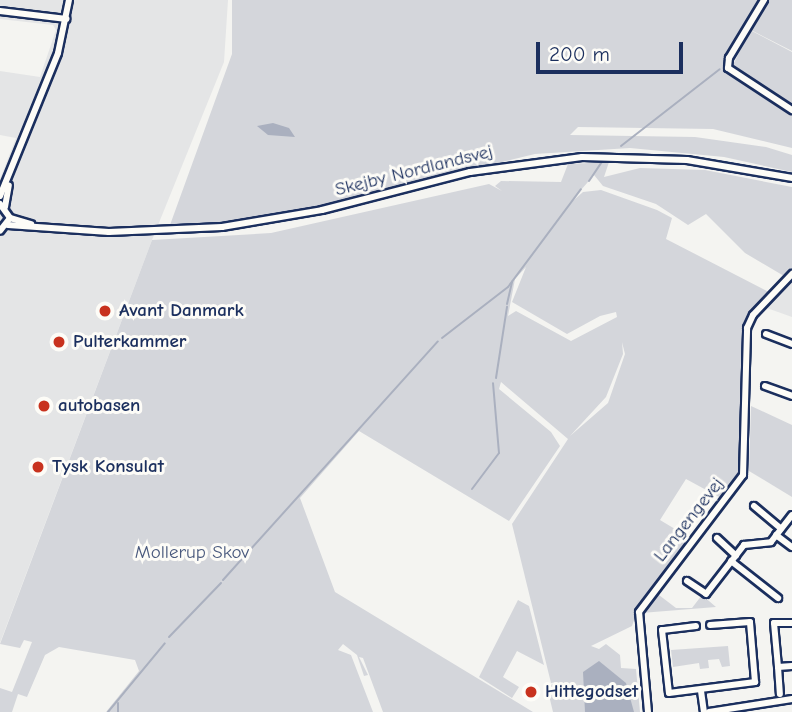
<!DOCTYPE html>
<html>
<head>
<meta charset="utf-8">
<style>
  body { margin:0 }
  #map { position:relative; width:792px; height:712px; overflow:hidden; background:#f4f4f1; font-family:"Comic Neue",sans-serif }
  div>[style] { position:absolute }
  .built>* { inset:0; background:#e4e5e6 }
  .green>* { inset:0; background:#d4d6db }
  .water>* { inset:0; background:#aab0bf }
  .stream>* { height:2px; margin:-1px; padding:0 1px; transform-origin:1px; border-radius:1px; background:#aab0bf }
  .roads { filter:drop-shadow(2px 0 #1b2f5e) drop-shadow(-2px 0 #1b2f5e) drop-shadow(0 2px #1b2f5e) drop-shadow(0 -2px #1b2f5e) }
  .minor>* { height:6px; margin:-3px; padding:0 3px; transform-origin:3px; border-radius:3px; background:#fdfcf7 }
  .dots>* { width:19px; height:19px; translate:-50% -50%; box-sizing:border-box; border:4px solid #fdfcf7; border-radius:50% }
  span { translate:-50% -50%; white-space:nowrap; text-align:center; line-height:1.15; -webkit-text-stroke:6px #fdfcf7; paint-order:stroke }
  .street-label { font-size:19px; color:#1b2f5e }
  .poi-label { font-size:19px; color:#1b2f5e; font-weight:700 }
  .left { translate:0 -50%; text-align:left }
  .park-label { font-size:19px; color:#49597d }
  .scale { position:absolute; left:536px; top:42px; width:147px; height:32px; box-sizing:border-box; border:4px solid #1b2f5e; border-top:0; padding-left:9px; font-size:21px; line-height:24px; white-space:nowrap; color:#1b2f5e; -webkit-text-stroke:5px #fdfcf7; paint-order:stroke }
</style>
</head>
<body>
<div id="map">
  <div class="built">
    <div style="clip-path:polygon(0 0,228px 0,224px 62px,152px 240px,0 643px,0 179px,16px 138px,0 135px,0 71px,40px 77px,56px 30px,53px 25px,0 19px)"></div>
    <div style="clip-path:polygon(792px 277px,792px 317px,764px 307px)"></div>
  </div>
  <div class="green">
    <div style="clip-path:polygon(232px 0,760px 0,731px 49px,726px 69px,730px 75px,792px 114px,792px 148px,713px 129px,578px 127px,570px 135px,695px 137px,766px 147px,792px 155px,792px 172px,724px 157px,630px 148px,535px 154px,292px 213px,225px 223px,170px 225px,232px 54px)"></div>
    <div style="clip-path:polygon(768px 0,792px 0,792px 51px,751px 30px)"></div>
    <div style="clip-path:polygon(750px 30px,792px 52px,792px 107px,732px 67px)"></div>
    <div style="clip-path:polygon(evenodd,609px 162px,604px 177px,640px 168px,705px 170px,792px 187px,792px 268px,784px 276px,745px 253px,706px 214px,688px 225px,656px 204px,603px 186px,594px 175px,567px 206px,583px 192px,601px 190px,657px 210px,672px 218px,666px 239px,769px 292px,746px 323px,743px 335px,744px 462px,739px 478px,721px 498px,686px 479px,660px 520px,690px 538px,640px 602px,632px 626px,591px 646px,599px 649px,606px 644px,620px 655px,621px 668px,636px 669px,640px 712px,553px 712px,547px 687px,557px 682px,551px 683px,512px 524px,568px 439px,501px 382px,499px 389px,551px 432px,560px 446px,509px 521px,359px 431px,300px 498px,335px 592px,533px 712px,383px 712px,363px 658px,359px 657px,368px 675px,364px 676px,357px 655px,343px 644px,338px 650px,351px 655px,373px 712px,106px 712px,139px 671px,135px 660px,59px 647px,45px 655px,27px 697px,18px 694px,12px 712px,0 712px,0 688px,12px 692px,32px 642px,24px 640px,20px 648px,0 644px,152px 240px,271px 233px,489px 184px,502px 191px,495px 186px,501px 181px,561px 182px,568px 164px,609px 162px,526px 267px,512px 302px,567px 334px,600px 316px,616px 312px,617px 317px,571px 341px,516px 311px,508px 316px,515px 279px,526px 267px,609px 162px,622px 342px,625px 354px,608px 403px,570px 436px,606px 397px,623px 354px,622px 342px)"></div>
    <div style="clip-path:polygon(751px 406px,792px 425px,792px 497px,749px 471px)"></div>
    <div style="clip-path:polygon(655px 592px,676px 608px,692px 608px,702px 595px,716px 607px,641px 613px)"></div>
    <div style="clip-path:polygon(518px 600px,529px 606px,544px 665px,517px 651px,503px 677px,519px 687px,512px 698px,479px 677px)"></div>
    <div style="clip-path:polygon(728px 646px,730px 666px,722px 667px,719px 659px,708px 660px,709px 668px,700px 669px,699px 663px,673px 667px,671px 650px)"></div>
  </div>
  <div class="water">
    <div style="clip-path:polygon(273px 123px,289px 128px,295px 137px,268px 135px,257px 126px)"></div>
    <div style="clip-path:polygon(599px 661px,626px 683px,634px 712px,585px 712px,583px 672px)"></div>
  </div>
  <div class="stream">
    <div style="left:738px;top:37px;width:43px;rotate:-59.3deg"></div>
    <div style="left:621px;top:146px;width:125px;rotate:-37.9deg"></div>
    <div style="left:589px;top:181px;width:23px;rotate:-56deg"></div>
    <div style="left:507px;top:304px;width:23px;rotate:-77deg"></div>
    <div style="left:442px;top:338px;width:83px;rotate:-37.7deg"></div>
    <div style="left:508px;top:287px;width:122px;rotate:-53.3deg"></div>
    <div style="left:496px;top:378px;width:72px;rotate:-81.2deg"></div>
    <div style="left:472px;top:489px;width:45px;rotate:-53.1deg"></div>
    <div style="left:499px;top:453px;width:70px;rotate:-94.9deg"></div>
    <div style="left:223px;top:580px;width:321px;rotate:-48deg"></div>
    <div style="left:169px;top:637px;width:75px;rotate:-46.1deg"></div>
    <div style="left:118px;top:703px;width:9px;rotate:90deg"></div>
    <div style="left:108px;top:712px;width:89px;rotate:-50.4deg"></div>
  </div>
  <div class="roads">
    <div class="minor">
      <div style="left:764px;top:0;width:68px;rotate:121.1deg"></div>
      <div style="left:729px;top:58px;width:10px;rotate:96deg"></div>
      <div style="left:728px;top:68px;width:77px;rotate:33.3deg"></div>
      <div style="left:0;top:11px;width:67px;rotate:6.8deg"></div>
      <div style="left:0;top:196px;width:154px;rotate:-67.9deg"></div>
      <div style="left:58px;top:53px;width:54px;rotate:-78.3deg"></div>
      <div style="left:0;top:204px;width:17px;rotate:54deg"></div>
      <div style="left:10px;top:218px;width:16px;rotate:128deg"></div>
      <div style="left:5px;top:207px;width:22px;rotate:-80deg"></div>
      <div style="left:10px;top:218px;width:22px;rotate:16deg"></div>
      <div style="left:8px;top:225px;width:101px;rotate:4deg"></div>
      <div style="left:109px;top:232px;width:113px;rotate:-2.5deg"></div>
      <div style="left:222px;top:227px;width:101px;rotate:-9.6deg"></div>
      <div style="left:322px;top:210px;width:153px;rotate:-14.4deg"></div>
      <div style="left:470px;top:172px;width:113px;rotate:-7.6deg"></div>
      <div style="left:582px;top:157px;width:105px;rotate:1.6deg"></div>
      <div style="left:687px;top:160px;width:107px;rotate:9.7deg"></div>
      <div style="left:766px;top:334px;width:28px;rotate:21deg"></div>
      <div style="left:765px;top:386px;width:29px;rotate:20deg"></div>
      <div style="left:754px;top:506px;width:35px;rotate:40deg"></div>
      <div style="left:776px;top:535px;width:20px;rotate:37deg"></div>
      <div style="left:717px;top:538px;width:26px;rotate:43deg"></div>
      <div style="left:731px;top:561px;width:60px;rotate:38.2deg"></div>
      <div style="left:687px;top:581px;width:23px;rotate:34deg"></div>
      <div style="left:706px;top:594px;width:62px;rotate:-52.2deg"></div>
      <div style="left:744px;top:545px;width:27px;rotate:-6deg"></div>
      <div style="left:771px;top:542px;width:34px;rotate:-52deg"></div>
      <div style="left:792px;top:623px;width:18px;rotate:180deg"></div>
      <div style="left:774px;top:623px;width:44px;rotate:84.8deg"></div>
      <div style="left:778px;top:667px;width:14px;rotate:-4deg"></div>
      <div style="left:696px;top:626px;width:34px;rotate:173deg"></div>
      <div style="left:662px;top:630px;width:63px;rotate:83.7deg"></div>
      <div style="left:669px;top:693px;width:87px;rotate:-7.3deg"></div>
      <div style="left:755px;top:682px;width:60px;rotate:-94.8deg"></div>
      <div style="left:750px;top:622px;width:40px;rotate:175.7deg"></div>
      <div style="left:778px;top:667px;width:27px;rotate:86deg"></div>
      <div style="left:701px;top:691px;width:21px;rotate:82deg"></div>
      <div style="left:648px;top:712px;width:100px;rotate:-95.1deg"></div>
      <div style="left:639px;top:612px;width:172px;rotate:-52.8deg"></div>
      <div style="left:743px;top:475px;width:147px;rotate:-88.4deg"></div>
      <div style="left:747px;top:328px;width:14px;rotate:-65deg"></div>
      <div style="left:753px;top:315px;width:57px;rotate:-46.4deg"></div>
      <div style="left:709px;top:712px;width:84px;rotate:-8.9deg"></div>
    </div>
  </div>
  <div class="dots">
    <div style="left:105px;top:311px;background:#c8321e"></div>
    <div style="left:59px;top:342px;background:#c8321e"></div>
    <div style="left:44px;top:406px;background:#c8321e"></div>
    <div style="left:38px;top:467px;background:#c8321e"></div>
    <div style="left:531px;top:692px;background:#c8321e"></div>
  </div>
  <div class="street-label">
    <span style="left:414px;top:171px;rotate:-14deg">Skejby Nordlandsvej</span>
    <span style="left:689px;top:520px;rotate:-52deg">Langengevej</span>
  </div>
  <div class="poi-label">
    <span class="left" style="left:119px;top:311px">Avant Danmark</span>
    <span class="left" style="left:73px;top:342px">Pulterkammer</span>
    <span class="left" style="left:58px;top:406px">autobasen</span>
    <span class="left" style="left:52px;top:467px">Tysk Konsulat</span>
    <span class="left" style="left:545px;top:692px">Hittegodset</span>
  </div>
  <div class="park-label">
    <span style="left:192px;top:553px">Mollerup Skov</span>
  </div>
  <div class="scale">200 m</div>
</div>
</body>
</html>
